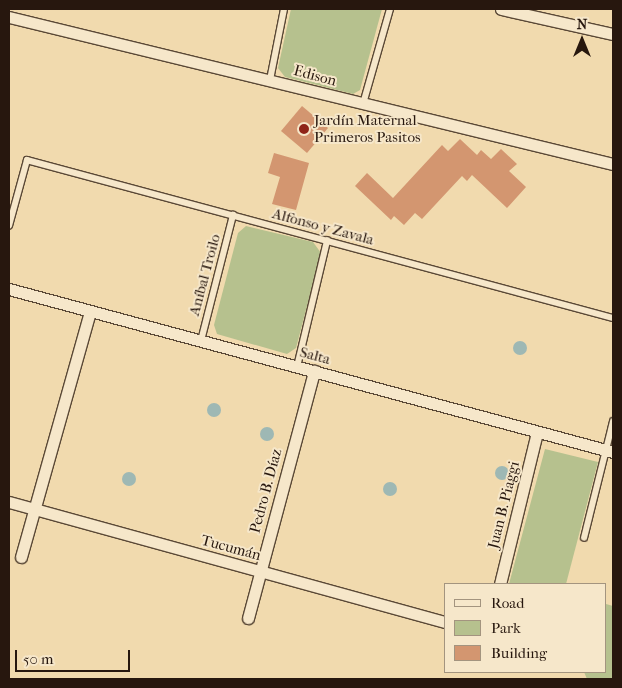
<!DOCTYPE html>
<html>
<head>
<meta charset="utf-8">
<style>
  body { margin:0 }
  #map { position:relative; width:622px; height:688px; overflow:hidden; background:#f1daae; font-family:"IM FELL French Canon",serif }
  div>[style] { position:absolute }
  .green>* { inset:0; background:#b6c18e }
  .water>* { inset:0; background:#9eb8b4 }
  .round { border-radius:50% }
  .building>* { inset:0; background:#d39670 }
  .roads { filter:drop-shadow(1px 0 #5a4836) drop-shadow(-1px 0 #5a4836) drop-shadow(0 1px #5a4836) drop-shadow(0 -1px #5a4836) }
  .service>* { height:5.5px; margin:-2.75px; padding:0 2.75px; transform-origin:2.75px; border-radius:2.75px; background:#f6e7ca }
  .minor>* { height:11px; margin:-5.5px; padding:0 5.5px; transform-origin:5.5px; border-radius:5.5px; background:#f6e7ca }
  .dots>* { width:14px; height:14px; translate:-50% -50%; box-sizing:border-box; border:2px solid #f6e7ca; border-radius:50% }
  span { translate:-50% -50%; white-space:nowrap; text-align:center; line-height:1.15; -webkit-text-stroke:4px #f6e7ca; paint-order:stroke }
  .street-label { font-size:15px; color:#27170e }
  .poi-label { font-size:15px; color:#27170e }
  .left { translate:0 -50%; text-align:left }
  .frame { position:absolute; inset:0; border:10px solid #27170e; pointer-events:none }
  .legend { position:absolute; left:444px; top:583px; width:162px; height:90px; box-sizing:border-box; background:#f6e7ca; border:1px solid #a3947f; margin:0; padding:6px 9px; list-style:none; font-size:15px; color:#27170e }
  .legend li { display:flex; align-items:center; gap:10px; height:25px }
  .legend b { width:25px; border:1px solid #a3947f }
  .north { position:absolute; left:557px; top:15px; width:50px; height:50px; -webkit-text-stroke:4px #f6e7ca; paint-order:stroke; rotate:0deg; font-size:14px; font-weight:700; line-height:20px; text-align:center; color:#27170e }
  .north::after { content:''; display:block; margin:auto; width:18px; height:22px; background:#27170e; clip-path:polygon(50% 0,100% 100%,50% 72%,0 100%) }
  .scale { position:absolute; left:15px; top:650px; width:115px; height:22px; box-sizing:border-box; border:2px solid #27170e; border-top:0; padding-left:6px; font-size:15px; line-height:18px; white-space:nowrap; color:#27170e; -webkit-text-stroke:4px #f6e7ca; paint-order:stroke }
</style>
</head>
<body>
<div id="map">
  <div class="green">
    <div style="clip-path:polygon(291px 9px,382px 9px,360px 90px,353px 94px,285px 77px,278px 68px)"></div>
    <div style="clip-path:polygon(246px 226px,313px 242px,321px 253px,296px 348px,287px 354px,217px 334px,214px 325px,238px 233px)"></div>
    <div style="clip-path:polygon(545px 449px,598px 462px,566px 584px,509px 584px)"></div>
    <div style="clip-path:polygon(606px 604px,613px 606px,613px 679px,587px 679px,584px 672px,606px 672px)"></div>
  </div>
  <div class="water">
    <div class="round" style="left:513px;top:341px;width:14px;height:14px"></div>
    <div class="round" style="left:207px;top:403px;width:14px;height:14px"></div>
    <div class="round" style="left:260px;top:427px;width:14px;height:14px"></div>
    <div class="round" style="left:495px;top:466px;width:14px;height:14px"></div>
    <div class="round" style="left:122px;top:472px;width:14px;height:14px"></div>
    <div class="round" style="left:383px;top:482px;width:14px;height:14px"></div>
  </div>
  <div class="building">
    <div style="clip-path:polygon(302px 106px,328px 128px,307px 153px,281px 131px)"></div>
    <div style="clip-path:polygon(460px 139px,477px 155px,481px 150px,491px 159px,501px 149px,517px 164px,509px 171px,526px 187px,507px 208px,472px 175px,467px 181px,462px 176px,422px 219px,415px 213px,404px 225px,394px 216px,391px 220px,355px 186px,367px 173px,393px 198px,442px 145px,448px 151px)"></div>
    <div style="clip-path:polygon(274px 153px,309px 163px,296px 210px,272px 204px,280px 177px,268px 173px)"></div>
  </div>
  <div class="roads">
    <div class="service">
      <div style="left:270px;top:80px;width:72px;rotate:-78.8deg"></div>
      <div style="left:363px;top:104px;width:99px;rotate:-74.1deg"></div>
      <div style="left:9px;top:226px;width:68px;rotate:-74.7deg"></div>
      <div style="left:27px;top:160px;width:607px;rotate:15.09deg"></div>
      <div style="left:201px;top:341px;width:130px;rotate:-75.7deg"></div>
      <div style="left:297px;top:367px;width:130px;rotate:-76.6deg"></div>
      <div style="left:584px;top:538px;width:120px;rotate:-76deg"></div>
    </div>
    <div class="minor">
      <div style="left:501px;top:9px;width:115px;rotate:12.6deg"></div>
      <div style="left:9px;top:17px;width:622px;rotate:13.68deg"></div>
      <div style="left:9px;top:289px;width:626px;rotate:15.1deg"></div>
      <div style="left:9px;top:502px;width:453px;rotate:15.4deg"></div>
      <div style="left:21px;top:557px;width:255px;rotate:-74.3deg"></div>
      <div style="left:500px;top:584px;width:156px;rotate:-76.3deg"></div>
      <div style="left:248px;top:618px;width:256px;rotate:-75deg"></div>
    </div>
  </div>
  <div class="dots">
    <div style="left:304px;top:129px;background:#8f2418"></div>
  </div>
  <div class="street-label">
    <span style="left:315px;top:76px;rotate:15deg">Edison</span>
    <span style="left:323px;top:227px;rotate:15deg">Alfonso y Zavala</span>
    <span style="left:205px;top:275px;rotate:-75deg">Aníbal Troilo</span>
    <span style="left:315px;top:356px;rotate:15deg">Salta</span>
    <span style="left:266px;top:491px;rotate:-75deg">Pedro B. Díaz</span>
    <span style="left:504px;top:505px;rotate:-76deg">Juan B. Piaggi</span>
    <span style="left:231px;top:548px;rotate:15deg">Tucumán</span>
  </div>
  <div class="poi-label">
    <span class="left" style="left:314px;top:129px">Jardín Maternal<br>Primeros Pasitos</span>
  </div>
  <div class="frame"></div>
  <ul class="legend">
  <li><b style="height:6px;background:#f6e7ca"></b>Road</li>
  <li><b style="height:14px;background:#b6c18e"></b>Park</li>
  <li><b style="height:14px;background:#d39670"></b>Building</li>
  </ul>
  <div class="north">N</div>
  <div class="scale">50 m</div>
</div>
</body>
</html>
